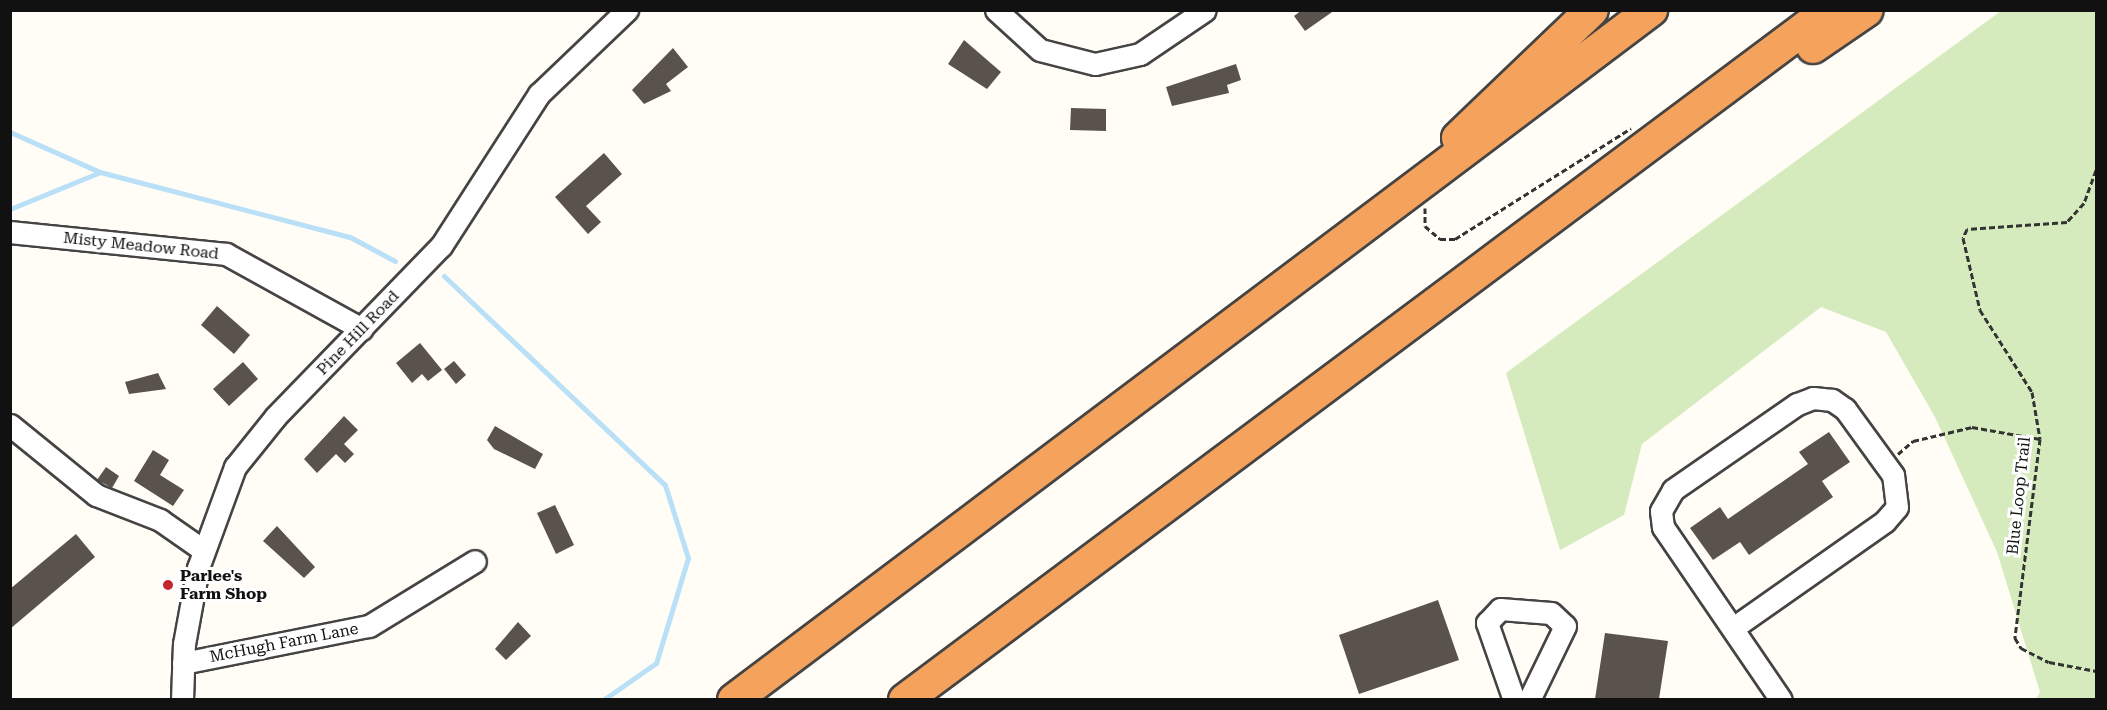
<!DOCTYPE html>
<html>
<head>
<meta charset="utf-8">
<style>
  body { margin:0 }
  #map { position:relative; width:2107px; height:710px; overflow:hidden; background:#fffdf5; font-family:"Roboto Serif",serif }
  div>[style] { position:absolute }
  .green>* { inset:0; background:#d5ebbd }
  .stream>* { height:5px; margin:-2.5px; padding:0 2.5px; transform-origin:2.5px; border-radius:2.5px; background:#b9e0f7 }
  .building>* { inset:0; background:#5a524d }
  .path>* { height:3px; margin-top:-1.5px; transform-origin:0; background:repeating-linear-gradient(90deg,#333 0 6px,transparent 0 9px) }
  .roads { filter:drop-shadow(2px 0 #444) drop-shadow(-2px 0 #444) drop-shadow(0 2px #444) drop-shadow(0 -2px #444) }
  .minor>* { height:21px; margin:-10.5px; padding:0 10.5px; transform-origin:10.5px; border-radius:10.5px; background:#fff }
  .highway>* { height:32px; margin:-16px; padding:0 16px; transform-origin:16px; border-radius:16px; background:#f5a25d }
  .dots>* { width:16px; height:16px; translate:-50% -50%; box-sizing:border-box; border:3px solid #fff; border-radius:50% }
  span { translate:-50% -50%; white-space:nowrap; text-align:center; line-height:1.15; -webkit-text-stroke:6px #fff; paint-order:stroke }
  .street-label { font-size:16px; color:#111 }
  .poi-label { font-size:16px; color:#111; font-weight:700 }
  .left { translate:0 -50%; text-align:left }
  .frame { position:absolute; inset:0; border:12px solid #111; pointer-events:none }
</style>
</head>
<body>
<div id="map">
  <div class="green">
    <div style="clip-path:polygon(2001px 11px,2096px 11px,2096px 699px,2036px 699px,2040px 692px,1997px 552px,1935px 417px,1886px 332px,1821px 307px,1642px 444px,1624px 515px,1560px 550px,1506px 373px)"></div>
  </div>
  <div class="stream">
    <div style="left:10px;top:132px;width:98px;rotate:24deg"></div>
    <div style="left:100px;top:172px;width:258px;rotate:14.6deg"></div>
    <div style="left:350px;top:237px;width:51px;rotate:28.1deg"></div>
    <div style="left:10px;top:209px;width:97px;rotate:-22.3deg"></div>
    <div style="left:444px;top:276px;width:304px;rotate:43.4deg"></div>
    <div style="left:665px;top:485px;width:77px;rotate:72.5deg"></div>
    <div style="left:688px;top:558px;width:110px;rotate:106.9deg"></div>
    <div style="left:656px;top:663px;width:65px;rotate:145.1deg"></div>
  </div>
  <div class="building">
    <div style="clip-path:polygon(1302px 10px,1335px 10px,1305px 31px,1294px 16px)"></div>
    <div style="clip-path:polygon(964px 40px,1001px 72px,987px 89px,948px 64px)"></div>
    <div style="clip-path:polygon(673px 48px,688px 67px,666px 84px,671px 91px,644px 104px,632px 90px)"></div>
    <div style="clip-path:polygon(1236px 64px,1241px 80px,1227px 85px,1229px 93px,1172px 106px,1166px 87px)"></div>
    <div style="clip-path:polygon(1071px 108px,1106px 109px,1106px 131px,1070px 130px)"></div>
    <div style="clip-path:polygon(604px 153px,622px 174px,586px 206px,601px 222px,588px 234px,555px 197px)"></div>
    <div style="clip-path:polygon(217px 306px,250px 335px,234px 354px,201px 325px)"></div>
    <div style="clip-path:polygon(420px 343px,442px 370px,428px 381px,422px 374px,412px 383px,396px 363px)"></div>
    <div style="clip-path:polygon(454px 361px,466px 375px,456px 384px,444px 369px)"></div>
    <div style="clip-path:polygon(243px 362px,258px 379px,229px 406px,213px 389px)"></div>
    <div style="clip-path:polygon(158px 373px,166px 389px,129px 394px,125px 382px)"></div>
    <div style="clip-path:polygon(344px 416px,358px 430px,344px 444px,354px 454px,345px 463px,336px 454px,317px 473px,304px 459px)"></div>
    <div style="clip-path:polygon(495px 426px,543px 454px,535px 469px,494px 449px,487px 440px)"></div>
    <div style="clip-path:polygon(1829px 432px,1850px 462px,1822px 481px,1833px 497px,1749px 555px,1740px 542px,1713px 560px,1690px 528px,1720px 507px,1728px 519px,1808px 464px,1799px 452px)"></div>
    <div style="clip-path:polygon(153px 450px,169px 460px,160px 475px,184px 490px,173px 506px,134px 481px)"></div>
    <div style="clip-path:polygon(106px 467px,119px 476px,112px 488px,97px 480px)"></div>
    <div style="clip-path:polygon(555px 505px,574px 545px,556px 554px,537px 513px)"></div>
    <div style="clip-path:polygon(277px 526px,315px 567px,304px 578px,263px 541px)"></div>
    <div style="clip-path:polygon(76px 534px,95px 557px,10px 629px,10px 589px)"></div>
    <div style="clip-path:polygon(1438px 600px,1459px 660px,1359px 694px,1339px 635px)"></div>
    <div style="clip-path:polygon(518px 622px,531px 636px,506px 660px,495px 649px)"></div>
    <div style="clip-path:polygon(1605px 633px,1668px 641px,1659px 699px,1595px 699px)"></div>
  </div>
  <div class="path">
    <div style="left:2096px;top:170px;width:35px;rotate:110deg"></div>
    <div style="left:2084px;top:203px;width:25px;rotate:132deg"></div>
    <div style="left:2067px;top:222px;width:100px;rotate:176deg"></div>
    <div style="left:1967px;top:229px;width:10px;rotate:114deg"></div>
    <div style="left:1963px;top:238px;width:74px;rotate:76.7deg"></div>
    <div style="left:1980px;top:310px;width:97px;rotate:57.6deg"></div>
    <div style="left:2032px;top:392px;width:48px;rotate:80.3deg"></div>
    <div style="left:2040px;top:439px;width:201px;rotate:97.2deg"></div>
    <div style="left:2015px;top:638px;width:12px;rotate:59deg"></div>
    <div style="left:2021px;top:648px;width:31px;rotate:27deg"></div>
    <div style="left:2049px;top:662px;width:48px;rotate:10.8deg"></div>
    <div style="left:1425px;top:208px;width:18px;rotate:90deg"></div>
    <div style="left:1425px;top:226px;width:20px;rotate:41deg"></div>
    <div style="left:1440px;top:239px;width:15px"></div>
    <div style="left:1455px;top:239px;width:208px;rotate:-32.2deg"></div>
    <div style="left:1898px;top:454px;width:20px;rotate:-41deg"></div>
    <div style="left:1913px;top:441px;width:61px;rotate:-13.3deg"></div>
    <div style="left:1972px;top:427px;width:69px;rotate:10deg"></div>
  </div>
  <div class="roads">
    <div class="minor">
      <div style="left:996px;top:10px;width:59px;rotate:42.3deg"></div>
      <div style="left:1040px;top:50px;width:57px;rotate:14.3deg"></div>
      <div style="left:1095px;top:64px;width:46px;rotate:-12.5deg"></div>
      <div style="left:1140px;top:54px;width:78px;rotate:-34.1deg"></div>
      <div style="left:10px;top:232px;width:217px;rotate:5.8deg"></div>
      <div style="left:226px;top:254px;width:155px;rotate:28.9deg"></div>
      <div style="left:10px;top:425px;width:111px;rotate:39.1deg"></div>
      <div style="left:96px;top:495px;width:69px;rotate:21.3deg"></div>
      <div style="left:160px;top:520px;width:52px;rotate:34.9deg"></div>
      <div style="left:1733px;top:628px;width:186px;rotate:-35.1deg"></div>
      <div style="left:1885px;top:521px;width:18px;rotate:-49deg"></div>
      <div style="left:1897px;top:507px;width:32px;rotate:-97deg"></div>
      <div style="left:1893px;top:475px;width:82px;rotate:-126deg"></div>
      <div style="left:1845px;top:409px;width:16px;rotate:-145deg"></div>
      <div style="left:1832px;top:400px;width:19px;rotate:-174deg"></div>
      <div style="left:1813px;top:398px;width:17px;rotate:159deg"></div>
      <div style="left:1797px;top:404px;width:151px;rotate:145.3deg"></div>
      <div style="left:1673px;top:490px;width:24px;rotate:120deg"></div>
      <div style="left:1661px;top:511px;width:16px;rotate:83deg"></div>
      <div style="left:1663px;top:527px;width:209px;rotate:55.7deg"></div>
      <div style="left:183px;top:663px;width:190px;rotate:-11.3deg"></div>
      <div style="left:369px;top:626px;width:124px;rotate:-31.5deg"></div>
      <div style="left:182px;top:700px;width:56px;rotate:-88deg"></div>
      <div style="left:184px;top:644px;width:77px;rotate:-79.6deg"></div>
      <div style="left:198px;top:568px;width:108px;rotate:-69.9deg"></div>
      <div style="left:235px;top:467px;width:65px;rotate:-51.2deg"></div>
      <div style="left:276px;top:416px;width:237px;rotate:-45.9deg"></div>
      <div style="left:441px;top:246px;width:181px;rotate:-57.2deg"></div>
      <div style="left:539px;top:94px;width:122px;rotate:-43.7deg"></div>
      <div style="left:1514px;top:700px;width:82px;rotate:-109.3deg"></div>
      <div style="left:1487px;top:623px;width:19px;rotate:-47deg"></div>
      <div style="left:1500px;top:609px;width:51px;rotate:4.5deg"></div>
      <div style="left:1551px;top:613px;width:19px;rotate:43deg"></div>
      <div style="left:1565px;top:626px;width:82px;rotate:115.9deg"></div>
    </div>
    <div class="highway">
      <div style="left:1813px;top:47px;width:65px;rotate:-34.4deg"></div>
      <div style="left:1458px;top:138px;width:185px;rotate:-43.7deg"></div>
      <div style="left:734px;top:700px;width:1148px;rotate:-36.96deg"></div>
      <div style="left:905px;top:700px;width:1153px;rotate:-36.75deg"></div>
    </div>
  </div>
  <div class="dots">
    <div style="left:168px;top:585px;background:#c4262e"></div>
  </div>
  <div class="street-label">
    <span style="left:141px;top:246px;rotate:6deg">Misty Meadow Road</span>
    <span style="left:358px;top:333px;rotate:-46deg">Pine Hill Road</span>
    <span style="left:2019px;top:496px;rotate:-84deg">Blue Loop Trail</span>
    <span style="left:284px;top:643px;rotate:-11deg">McHugh Farm Lane</span>
  </div>
  <div class="poi-label">
    <span class="left" style="left:180px;top:585px">Parlee's<br>Farm Shop</span>
  </div>
  <div class="frame"></div>
</div>
</body>
</html>
